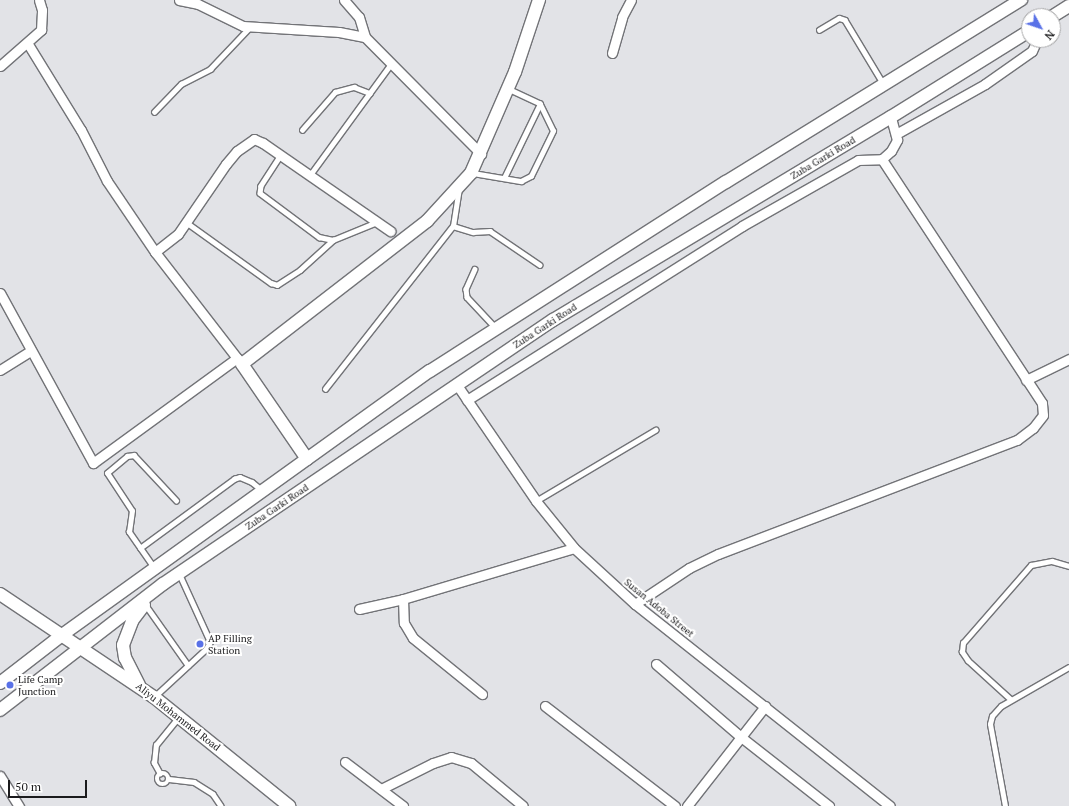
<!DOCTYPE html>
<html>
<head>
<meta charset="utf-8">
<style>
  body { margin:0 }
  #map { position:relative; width:1069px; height:806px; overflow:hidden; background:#e2e3e7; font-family:"PT Serif",serif }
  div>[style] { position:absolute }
  .roads { filter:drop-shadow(1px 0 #727377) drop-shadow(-1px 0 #727377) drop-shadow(0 1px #727377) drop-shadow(0 -1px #727377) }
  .lane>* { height:4.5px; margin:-2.25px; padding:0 2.25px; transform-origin:2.25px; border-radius:2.25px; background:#fff }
  .lane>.ring { margin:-2.25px; padding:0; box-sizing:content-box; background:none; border:4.5px solid #fff; border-radius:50% }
  .street>* { height:9px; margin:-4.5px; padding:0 4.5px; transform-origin:4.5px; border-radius:4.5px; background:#fff }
  .secondary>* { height:12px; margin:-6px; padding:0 6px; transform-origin:6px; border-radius:6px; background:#fff }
  .dots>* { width:11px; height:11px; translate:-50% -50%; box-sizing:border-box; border:2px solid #fff; border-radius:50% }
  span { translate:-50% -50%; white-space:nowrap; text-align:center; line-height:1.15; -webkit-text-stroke:4px #fff; paint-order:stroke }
  .street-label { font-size:10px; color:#1b1b1d }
  .poi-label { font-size:10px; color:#1b1b1d }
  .left { translate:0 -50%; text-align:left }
  .north { position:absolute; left:1021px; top:8px; width:40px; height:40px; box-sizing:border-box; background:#fff; border:1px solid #a4a4a5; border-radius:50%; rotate:130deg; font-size:11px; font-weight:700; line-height:16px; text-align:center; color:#1b1b1d }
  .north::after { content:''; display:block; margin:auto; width:14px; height:18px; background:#5971e7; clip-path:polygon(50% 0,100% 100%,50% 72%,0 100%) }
  .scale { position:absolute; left:8px; top:780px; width:79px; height:18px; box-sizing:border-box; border:2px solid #1b1b1d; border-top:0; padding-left:5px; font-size:12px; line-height:14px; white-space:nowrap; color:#1b1b1d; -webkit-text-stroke:3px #fff; paint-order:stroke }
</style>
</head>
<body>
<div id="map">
  <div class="roads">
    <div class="lane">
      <div style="left:819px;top:30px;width:23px;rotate:-31deg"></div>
      <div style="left:839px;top:18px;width:6px;rotate:18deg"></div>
      <div style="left:845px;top:20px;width:74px;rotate:58.9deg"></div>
      <div style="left:154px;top:112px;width:39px;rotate:-46deg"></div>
      <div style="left:181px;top:84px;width:33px;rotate:-27deg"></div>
      <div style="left:210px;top:69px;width:58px;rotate:-46.4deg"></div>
      <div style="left:302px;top:130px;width:50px;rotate:-49deg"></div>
      <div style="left:335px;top:92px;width:20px;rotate:-15deg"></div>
      <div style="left:354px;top:87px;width:17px;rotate:21deg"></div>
      <div style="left:281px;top:155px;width:37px;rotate:123deg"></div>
      <div style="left:261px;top:186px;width:7px;rotate:98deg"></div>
      <div style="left:260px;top:193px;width:74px;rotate:36.7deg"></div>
      <div style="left:319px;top:237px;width:14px;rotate:12deg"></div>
      <div style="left:333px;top:240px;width:48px;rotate:-22.2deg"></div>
      <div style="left:473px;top:173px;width:49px;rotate:9.5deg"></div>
      <div style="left:521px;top:181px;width:11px;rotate:-27deg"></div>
      <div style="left:531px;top:176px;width:50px;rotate:-63.9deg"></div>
      <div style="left:553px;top:131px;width:30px;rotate:-116deg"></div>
      <div style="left:540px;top:104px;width:35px;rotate:-155deg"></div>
      <div style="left:310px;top:175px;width:137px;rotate:-53.9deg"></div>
      <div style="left:504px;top:178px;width:82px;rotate:-64.1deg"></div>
      <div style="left:186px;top:222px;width:105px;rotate:35.7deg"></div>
      <div style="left:271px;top:283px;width:6px;rotate:18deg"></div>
      <div style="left:277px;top:285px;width:27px;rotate:-33deg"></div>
      <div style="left:300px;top:270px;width:45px;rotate:-42.3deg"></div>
      <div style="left:453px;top:226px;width:21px;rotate:17deg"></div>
      <div style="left:473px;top:232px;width:17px;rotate:-3deg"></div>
      <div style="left:490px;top:231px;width:60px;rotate:34.2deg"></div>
      <div style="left:475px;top:269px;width:22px;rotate:114deg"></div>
      <div style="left:466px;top:289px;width:8px;rotate:83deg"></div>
      <div style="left:467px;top:297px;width:41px;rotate:47deg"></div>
      <div style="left:325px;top:389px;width:207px;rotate:-51.9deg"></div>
      <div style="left:453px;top:226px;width:36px;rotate:-81deg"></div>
      <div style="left:536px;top:501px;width:139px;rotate:-30.8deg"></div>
      <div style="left:140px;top:548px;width:117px;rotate:-36.3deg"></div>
      <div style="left:234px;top:479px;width:6px;rotate:-18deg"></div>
      <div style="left:240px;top:477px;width:13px;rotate:23deg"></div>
      <div style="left:252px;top:482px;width:14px;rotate:39deg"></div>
      <div style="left:154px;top:568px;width:44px;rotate:-124.8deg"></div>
      <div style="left:129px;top:532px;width:21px;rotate:-82deg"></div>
      <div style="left:132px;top:511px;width:45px;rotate:-123.3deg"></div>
      <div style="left:107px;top:473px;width:26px;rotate:-40deg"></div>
      <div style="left:127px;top:456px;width:7px;rotate:-8deg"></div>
      <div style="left:134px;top:455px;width:62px;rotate:47deg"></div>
      <div style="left:145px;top:604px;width:75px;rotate:54.8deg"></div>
      <div style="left:154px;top:697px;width:71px;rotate:-42.7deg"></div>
      <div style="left:206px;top:649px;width:8px;rotate:-60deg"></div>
      <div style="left:210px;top:642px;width:75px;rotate:-114.5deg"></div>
      <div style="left:1011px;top:700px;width:58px;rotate:-137.8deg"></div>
      <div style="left:968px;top:661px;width:11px;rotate:-124deg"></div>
      <div style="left:962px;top:652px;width:9px;rotate:-84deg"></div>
      <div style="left:963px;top:643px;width:103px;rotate:-48.9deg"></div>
      <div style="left:1031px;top:565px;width:21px;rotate:-11deg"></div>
      <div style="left:1052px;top:561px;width:18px;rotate:16deg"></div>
      <div class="ring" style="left:157px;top:773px;width:7.5px;height:7.5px"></div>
      <div style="left:160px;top:774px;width:13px;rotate:-119deg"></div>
      <div style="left:154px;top:763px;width:18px;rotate:-84deg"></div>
      <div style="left:156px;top:745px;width:35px;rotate:-51deg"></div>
      <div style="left:169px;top:779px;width:25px;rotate:7deg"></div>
      <div style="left:194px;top:782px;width:22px;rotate:32deg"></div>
      <div style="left:213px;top:794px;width:14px;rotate:56deg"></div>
      <div style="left:1005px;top:806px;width:83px;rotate:-100.4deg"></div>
      <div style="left:990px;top:724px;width:8px;rotate:-76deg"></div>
      <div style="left:992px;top:716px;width:13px;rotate:-48deg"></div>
      <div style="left:1001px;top:706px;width:78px;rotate:-29.8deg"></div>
    </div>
    <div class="street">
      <div style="left:179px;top:0;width:19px;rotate:12deg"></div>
      <div style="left:198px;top:4px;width:50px;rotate:26.1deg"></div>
      <div style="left:243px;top:26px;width:96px;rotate:3.6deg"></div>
      <div style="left:339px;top:32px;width:26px;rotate:11deg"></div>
      <div style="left:365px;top:37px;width:165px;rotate:45.2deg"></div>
      <div style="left:344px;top:0;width:23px;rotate:49deg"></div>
      <div style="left:359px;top:17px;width:21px;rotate:73deg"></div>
      <div style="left:28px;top:44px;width:101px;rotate:58.4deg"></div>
      <div style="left:81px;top:130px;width:57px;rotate:63deg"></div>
      <div style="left:107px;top:181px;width:86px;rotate:55.9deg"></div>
      <div style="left:155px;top:252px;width:134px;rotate:52.3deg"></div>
      <div style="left:612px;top:53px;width:37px;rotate:-74deg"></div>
      <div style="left:622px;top:17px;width:19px;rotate:-62deg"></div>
      <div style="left:0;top:66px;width:55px;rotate:-41.3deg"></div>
      <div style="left:41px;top:30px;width:20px;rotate:-87deg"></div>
      <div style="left:42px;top:10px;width:10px;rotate:-107deg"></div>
      <div style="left:896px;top:134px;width:102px;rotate:-29.3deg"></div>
      <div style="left:985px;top:84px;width:57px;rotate:-35.1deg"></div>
      <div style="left:1032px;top:51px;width:12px;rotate:-66deg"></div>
      <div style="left:155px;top:252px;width:29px;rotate:-38deg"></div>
      <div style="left:178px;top:234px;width:85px;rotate:-55.6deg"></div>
      <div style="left:226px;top:164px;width:17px;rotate:-50deg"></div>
      <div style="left:237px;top:151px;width:21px;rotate:-35deg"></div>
      <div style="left:254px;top:139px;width:10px;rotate:24deg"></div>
      <div style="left:263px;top:143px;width:155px;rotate:34.7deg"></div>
      <div style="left:0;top:293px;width:194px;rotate:61.3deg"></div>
      <div style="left:93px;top:463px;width:178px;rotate:-36.1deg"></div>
      <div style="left:237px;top:358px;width:8px;rotate:50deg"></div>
      <div style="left:0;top:370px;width:36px;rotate:-32deg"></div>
      <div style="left:1026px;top:380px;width:48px;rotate:-26deg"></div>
      <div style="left:457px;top:385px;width:140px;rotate:55.7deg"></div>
      <div style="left:536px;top:501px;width:60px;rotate:51deg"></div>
      <div style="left:574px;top:548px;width:83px;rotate:42.6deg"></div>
      <div style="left:635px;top:604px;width:325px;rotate:38.4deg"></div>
      <div style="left:467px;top:400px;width:325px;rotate:-32.3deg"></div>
      <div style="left:742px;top:226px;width:133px;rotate:-29.6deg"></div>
      <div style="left:858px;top:160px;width:24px;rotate:-2deg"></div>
      <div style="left:403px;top:599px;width:24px;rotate:88deg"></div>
      <div style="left:404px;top:623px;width:17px;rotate:59deg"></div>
      <div style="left:413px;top:638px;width:89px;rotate:39.1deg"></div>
      <div style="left:635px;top:604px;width:65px;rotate:-33.7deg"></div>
      <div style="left:689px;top:568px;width:32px;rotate:-26deg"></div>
      <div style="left:718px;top:554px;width:320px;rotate:-20.9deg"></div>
      <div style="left:1017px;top:440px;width:20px;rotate:-37deg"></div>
      <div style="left:1033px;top:428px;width:16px;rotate:-52deg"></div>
      <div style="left:1043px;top:415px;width:12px;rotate:-95deg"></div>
      <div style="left:1042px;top:403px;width:292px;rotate:-123.3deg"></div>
      <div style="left:882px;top:159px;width:12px;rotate:-42deg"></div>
      <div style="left:891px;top:151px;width:13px;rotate:-61deg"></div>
      <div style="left:897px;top:140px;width:24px;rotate:-105deg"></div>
      <div style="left:359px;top:609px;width:45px;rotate:-12.8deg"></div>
      <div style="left:403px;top:599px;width:178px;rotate:-16.6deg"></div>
      <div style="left:656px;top:664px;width:112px;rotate:40.7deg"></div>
      <div style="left:741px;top:737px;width:112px;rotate:38.1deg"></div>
      <div style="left:545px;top:706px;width:164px;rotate:37.6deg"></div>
      <div style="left:345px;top:762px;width:73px;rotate:37.2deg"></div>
      <div style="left:0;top:776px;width:36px;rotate:58deg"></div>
      <div style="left:381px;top:789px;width:58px;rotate:-26.6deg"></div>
      <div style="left:433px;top:763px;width:19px;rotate:-18deg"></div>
      <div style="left:451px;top:757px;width:21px;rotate:17deg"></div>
      <div style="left:471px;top:763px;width:67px;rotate:39.6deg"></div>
      <div style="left:687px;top:806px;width:127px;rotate:-52deg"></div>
    </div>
    <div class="secondary">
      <div style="left:1053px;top:16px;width:19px;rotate:-32deg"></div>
      <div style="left:307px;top:459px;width:115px;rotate:-124.4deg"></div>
      <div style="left:242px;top:364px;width:234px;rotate:-37.7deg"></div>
      <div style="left:427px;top:221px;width:65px;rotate:-47.5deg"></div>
      <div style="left:471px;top:173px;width:110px;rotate:-66.5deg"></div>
      <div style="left:515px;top:72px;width:76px;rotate:-71.6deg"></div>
      <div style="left:0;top:594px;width:185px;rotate:33.8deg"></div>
      <div style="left:154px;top:697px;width:174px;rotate:38.9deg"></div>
      <div style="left:0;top:683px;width:78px;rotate:-37.7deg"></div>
      <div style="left:62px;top:635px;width:453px;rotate:-35.7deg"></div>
      <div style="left:430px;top:371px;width:351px;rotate:-32.6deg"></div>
      <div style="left:726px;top:182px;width:347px;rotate:-31.7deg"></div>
      <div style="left:139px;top:685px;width:30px;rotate:-117deg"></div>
      <div style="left:125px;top:658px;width:13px;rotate:-99deg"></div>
      <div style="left:123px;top:645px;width:26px;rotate:-69deg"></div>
      <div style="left:132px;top:621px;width:20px;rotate:-53deg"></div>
      <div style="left:0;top:710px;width:206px;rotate:-37.7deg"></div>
      <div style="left:163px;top:584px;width:471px;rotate:-34.1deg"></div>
      <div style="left:553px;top:320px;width:394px;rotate:-31deg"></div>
      <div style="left:891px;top:117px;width:163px;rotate:-31.9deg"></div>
    </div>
  </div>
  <div class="dots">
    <div style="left:200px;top:644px;background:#5971e7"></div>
    <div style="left:10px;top:685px;background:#5971e7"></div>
  </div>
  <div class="street-label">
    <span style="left:823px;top:158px;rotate:-31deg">Zuba Garki Road</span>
    <span style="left:545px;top:326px;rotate:-33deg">Zuba Garki Road</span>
    <span style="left:277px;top:507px;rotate:-34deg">Zuba Garki Road</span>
    <span style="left:659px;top:608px;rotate:39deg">Susan Adoba Street</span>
    <span style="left:178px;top:717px;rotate:38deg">Aliyu Mohammed Road</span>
  </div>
  <div class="poi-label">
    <span class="left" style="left:208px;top:644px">AP Filling<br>Station</span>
    <span class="left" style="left:18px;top:685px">Life Camp<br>Junction</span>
  </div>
  <div class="north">N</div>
  <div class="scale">50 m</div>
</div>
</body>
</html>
